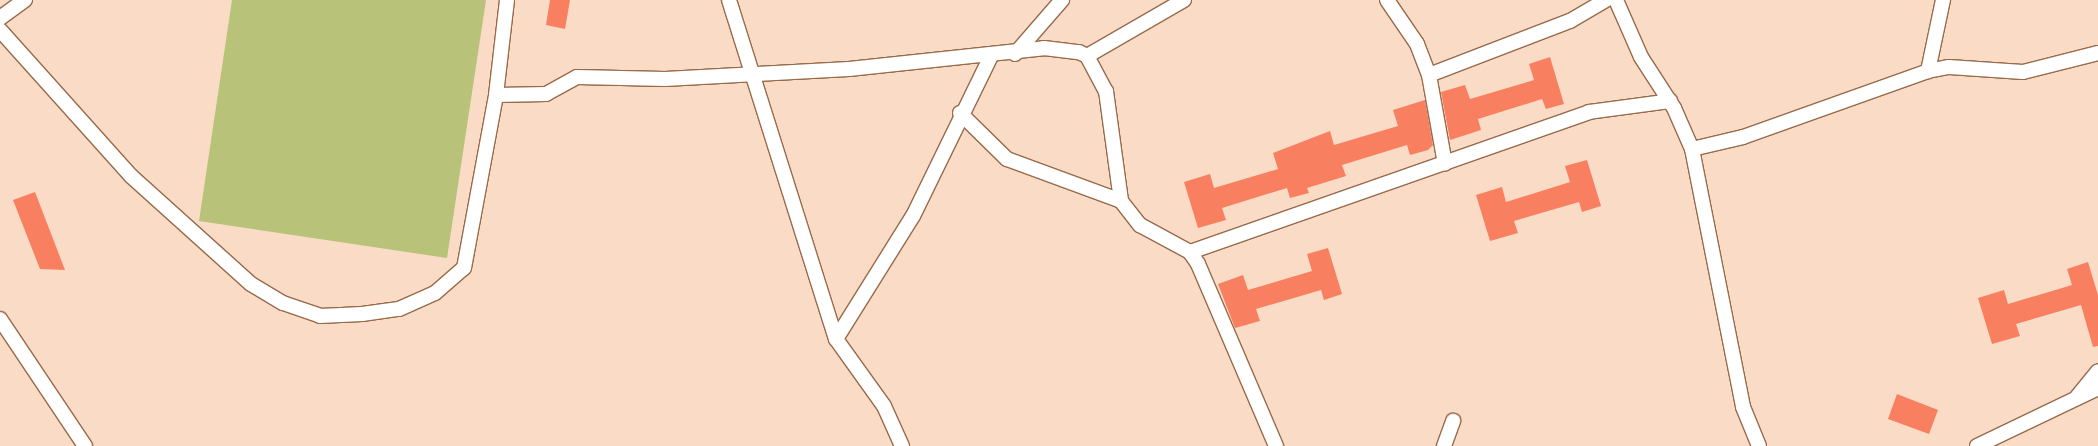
<!DOCTYPE html>
<html>
<head>
<meta charset="utf-8">
<style>
  body { margin:0 }
  #map { position:relative; width:2098px; height:446px; overflow:hidden; background:#fadbc6; font-family:Spectral,serif }
  div>[style] { position:absolute }
  .green>* { inset:0; background:#b8c379 }
  .building>* { inset:0; background:#f87f5f }
  .roads { filter:drop-shadow(1px 0 #986a4a) drop-shadow(-1px 0 #986a4a) drop-shadow(0 1px #986a4a) drop-shadow(0 -1px #986a4a) }
  .lane>* { height:14px; margin:-7px; padding:0 7px; transform-origin:7px; border-radius:7px; background:#fff }
  span { translate:-50% -50%; white-space:nowrap; text-align:center; line-height:1.15; -webkit-text-stroke:5px #fff; paint-order:stroke }
</style>
</head>
<body>
<div id="map">
  <div class="green">
    <div style="clip-path:polygon(232px 0,486px 0,447px 258px,199px 221px)"></div>
  </div>
  <div class="building">
    <div style="clip-path:polygon(550px 0,570px 0,565px 29px,546px 25px)"></div>
    <div style="clip-path:polygon(1550px 57px,1564px 104px,1546px 109px,1542px 99px,1478px 119px,1481px 130px,1450px 140px,1441px 92px,1465px 85px,1470px 99px,1534px 80px,1529px 64px)"></div>
    <div style="clip-path:polygon(1425px 100px,1433px 145px,1428px 150px,1410px 155px,1407px 145px,1342px 165px,1346px 176px,1307px 188px,1309px 193px,1290px 198px,1287px 188px,1222px 208px,1226px 220px,1198px 228px,1184px 182px,1210px 174px,1214px 188px,1278px 169px,1273px 153px,1330px 131px,1334px 145px,1398px 126px,1393px 110px)"></div>
    <div style="clip-path:polygon(1587px 160px,1601px 206px,1582px 212px,1579px 202px,1514px 221px,1518px 233px,1490px 241px,1476px 195px,1502px 187px,1506px 202px,1570px 182px,1565px 166px)"></div>
    <div style="clip-path:polygon(35px 192px,65px 270px,40px 269px,13px 200px)"></div>
    <div style="clip-path:polygon(1328px 248px,1342px 294px,1324px 300px,1321px 290px,1256px 309px,1260px 321px,1235px 328px,1218px 284px,1243px 275px,1248px 290px,1312px 271px,1307px 254px)"></div>
    <div style="clip-path:polygon(2088px 262px,2098px 295px,2098px 346px,2093px 347px,2081px 305px,2016px 324px,2020px 336px,1992px 344px,1978px 298px,2004px 290px,2008px 304px,2072px 285px,2067px 269px)"></div>
    <div style="clip-path:polygon(1897px 394px,1938px 410px,1929px 434px,1888px 419px)"></div>
  </div>
  <div class="roads">
    <div class="lane">
      <div style="left:729px;top:0;width:355px;rotate:72.5deg"></div>
      <div style="left:836px;top:339px;width:82px;rotate:54.4deg"></div>
      <div style="left:884px;top:406px;width:44px;rotate:65.8deg"></div>
      <div style="left:1387px;top:0;width:53px;rotate:55.7deg"></div>
      <div style="left:1417px;top:44px;width:33px;rotate:69deg"></div>
      <div style="left:1429px;top:75px;width:90px;rotate:79.8deg"></div>
      <div style="left:1616px;top:0;width:62px;rotate:66.3deg"></div>
      <div style="left:1641px;top:57px;width:61px;rotate:57.1deg"></div>
      <div style="left:1674px;top:108px;width:45px;rotate:66.3deg"></div>
      <div style="left:1692px;top:149px;width:263px;rotate:78.8deg"></div>
      <div style="left:1743px;top:407px;width:42px;rotate:67.7deg"></div>
      <div style="left:0;top:18px;width:31px;rotate:-36deg"></div>
      <div style="left:0;top:30px;width:196px;rotate:48.1deg"></div>
      <div style="left:131px;top:176px;width:161px;rotate:42deg"></div>
      <div style="left:251px;top:284px;width:37px;rotate:31deg"></div>
      <div style="left:283px;top:303px;width:39px;rotate:19deg"></div>
      <div style="left:320px;top:316px;width:42px;rotate:-2.7deg"></div>
      <div style="left:362px;top:314px;width:37px;rotate:-8deg"></div>
      <div style="left:399px;top:309px;width:39px;rotate:-24deg"></div>
      <div style="left:435px;top:293px;width:38px;rotate:-41deg"></div>
      <div style="left:464px;top:268px;width:176px;rotate:-79.5deg"></div>
      <div style="left:496px;top:95px;width:96px;rotate:-83.4deg"></div>
      <div style="left:1015px;top:54px;width:72px;rotate:-49deg"></div>
      <div style="left:1087px;top:56px;width:112px;rotate:-30deg"></div>
      <div style="left:1928px;top:71px;width:73px;rotate:-78.1deg"></div>
      <div style="left:1429px;top:75px;width:151px;rotate:-21deg"></div>
      <div style="left:1570px;top:21px;width:42px;rotate:-30.3deg"></div>
      <div style="left:496px;top:95px;width:50px;rotate:-1.1deg"></div>
      <div style="left:546px;top:94px;width:35px;rotate:-29deg"></div>
      <div style="left:577px;top:77px;width:88px;rotate:1.3deg"></div>
      <div style="left:665px;top:79px;width:184px;rotate:-3.1deg"></div>
      <div style="left:849px;top:69px;width:196px;rotate:-6.1deg"></div>
      <div style="left:1044px;top:48px;width:35px;rotate:7deg"></div>
      <div style="left:1079px;top:52px;width:9px;rotate:27deg"></div>
      <div style="left:1087px;top:56px;width:40px;rotate:62deg"></div>
      <div style="left:1106px;top:91px;width:111px;rotate:82.2deg"></div>
      <div style="left:1121px;top:201px;width:31px;rotate:52deg"></div>
      <div style="left:1140px;top:225px;width:57px;rotate:28.4deg"></div>
      <div style="left:1190px;top:252px;width:14px;rotate:56deg"></div>
      <div style="left:1198px;top:264px;width:198px;rotate:66.8deg"></div>
      <div style="left:960px;top:113px;width:66px;rotate:44.4deg"></div>
      <div style="left:1007px;top:159px;width:121px;rotate:20.2deg"></div>
      <div style="left:1692px;top:149px;width:52px;rotate:-13.2deg"></div>
      <div style="left:1743px;top:137px;width:196px;rotate:-19.6deg"></div>
      <div style="left:1928px;top:71px;width:21px;rotate:-11deg"></div>
      <div style="left:1949px;top:67px;width:74px;rotate:3.9deg"></div>
      <div style="left:2023px;top:72px;width:77px;rotate:-14.2deg"></div>
      <div style="left:1190px;top:252px;width:423px;rotate:-19.3deg"></div>
      <div style="left:1589px;top:112px;width:82px;rotate:-7.7deg"></div>
      <div style="left:0;top:319px;width:153px;rotate:56.2deg"></div>
      <div style="left:836px;top:339px;width:145px;rotate:-58deg"></div>
      <div style="left:913px;top:216px;width:178px;rotate:-64deg"></div>
      <div style="left:2077px;top:397px;width:33px;rotate:-51deg"></div>
      <div style="left:1444px;top:446px;width:27px;rotate:-70deg"></div>
      <div style="left:1977px;top:446px;width:134px;rotate:-25.6deg"></div>
    </div>
  </div>
</div>
</body>
</html>
